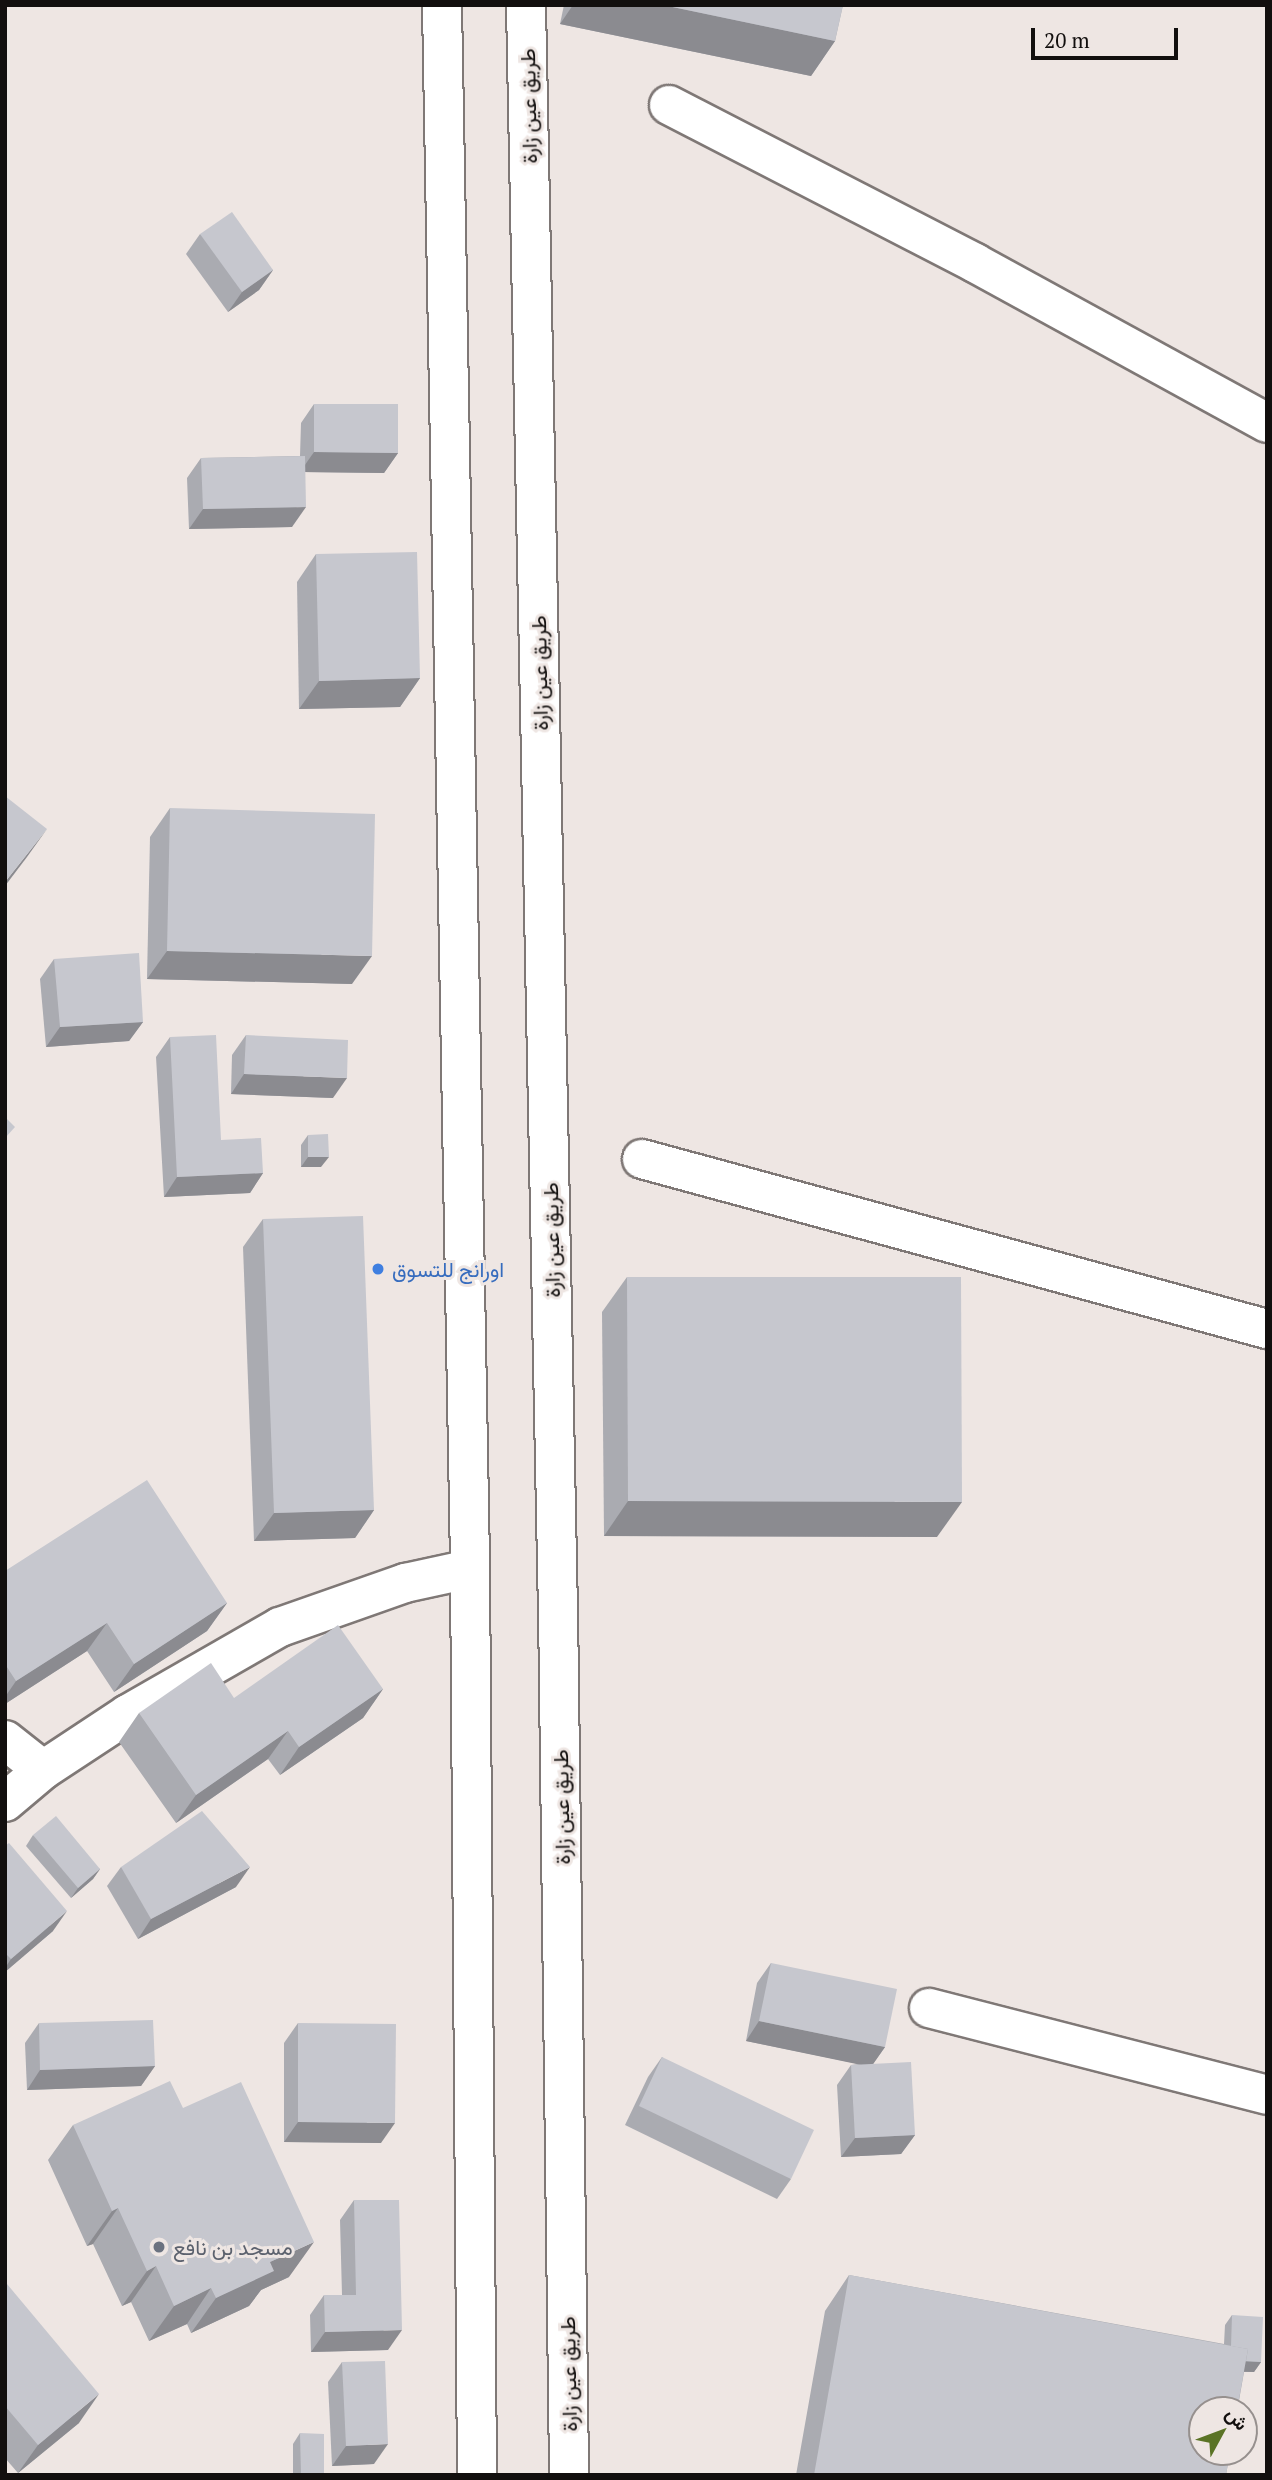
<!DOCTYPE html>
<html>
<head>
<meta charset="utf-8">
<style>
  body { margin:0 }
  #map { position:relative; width:1272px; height:2480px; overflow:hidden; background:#eee6e3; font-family:"PT Serif",Vazirmatn,serif }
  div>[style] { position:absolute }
  .roads { filter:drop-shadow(2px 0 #7f7876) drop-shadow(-2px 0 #7f7876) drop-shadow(0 2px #7f7876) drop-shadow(0 -2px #7f7876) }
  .minor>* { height:38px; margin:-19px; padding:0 19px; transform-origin:19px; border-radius:19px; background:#fff }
  .major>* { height:38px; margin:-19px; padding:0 19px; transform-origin:19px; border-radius:19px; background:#fff }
  .wall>* { inset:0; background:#aaabb1 }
  .shaded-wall>* { inset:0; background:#8b8b90 }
  .building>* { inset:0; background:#c6c7ce }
  .dots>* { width:19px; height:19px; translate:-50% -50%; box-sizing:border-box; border:4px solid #eee6e3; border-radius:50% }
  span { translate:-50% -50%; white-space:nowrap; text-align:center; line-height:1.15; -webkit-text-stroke:6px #eee6e3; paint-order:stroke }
  .street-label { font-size:21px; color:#120f0e }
  .shop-label { font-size:21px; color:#366cbe }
  .left { translate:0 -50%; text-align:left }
  .worship-label { font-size:21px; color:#5b616d }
  .frame { position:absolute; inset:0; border:7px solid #120f0e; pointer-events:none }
  .north { position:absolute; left:1188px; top:2396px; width:70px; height:70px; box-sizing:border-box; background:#eee6e3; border:2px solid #96908e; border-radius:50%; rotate:49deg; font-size:19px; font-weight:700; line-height:28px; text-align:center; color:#120f0e }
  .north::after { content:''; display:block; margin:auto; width:24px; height:32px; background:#5a7325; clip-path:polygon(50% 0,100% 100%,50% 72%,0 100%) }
  .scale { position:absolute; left:1031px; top:28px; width:147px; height:32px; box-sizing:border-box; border:4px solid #120f0e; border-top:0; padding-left:9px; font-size:21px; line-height:24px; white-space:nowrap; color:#120f0e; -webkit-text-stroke:5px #eee6e3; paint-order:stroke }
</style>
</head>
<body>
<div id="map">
  <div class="roads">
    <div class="minor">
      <div style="left:669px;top:105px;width:344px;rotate:27.3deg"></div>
      <div style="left:975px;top:263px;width:333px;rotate:28.7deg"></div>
      <div style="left:642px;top:1159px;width:648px;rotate:15.22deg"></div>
      <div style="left:5px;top:1740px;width:48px;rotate:38.3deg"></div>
      <div style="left:5px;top:1802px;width:50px;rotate:-40.1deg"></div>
      <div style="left:43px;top:1770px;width:102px;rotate:-33.4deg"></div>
      <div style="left:128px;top:1714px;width:175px;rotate:-29.8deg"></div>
      <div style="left:280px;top:1627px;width:133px;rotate:-19.4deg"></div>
      <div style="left:405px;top:1583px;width:66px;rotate:-12.2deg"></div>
      <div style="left:929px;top:2008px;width:349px;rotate:14.4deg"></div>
    </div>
    <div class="major">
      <div style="left:442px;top:5px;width:1564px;rotate:88.97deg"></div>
      <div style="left:470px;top:1569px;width:906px;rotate:89.56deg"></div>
      <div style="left:526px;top:5px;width:1602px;rotate:88.86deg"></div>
      <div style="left:558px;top:1607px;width:868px;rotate:89.27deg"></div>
    </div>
  </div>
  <div class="wall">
    <div style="clip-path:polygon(564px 5px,843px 5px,835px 41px,811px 76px,560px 24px)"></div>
    <div style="clip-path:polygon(200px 234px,273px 270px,259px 290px,228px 312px,186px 254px)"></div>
    <div style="clip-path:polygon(314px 404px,398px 453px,384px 473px,305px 472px,292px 527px,189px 529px,187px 478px,201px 458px,300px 456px,301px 423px)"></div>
    <div style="clip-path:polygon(316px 554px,420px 678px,400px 707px,299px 709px,297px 582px)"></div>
    <div style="clip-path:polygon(170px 808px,352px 984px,147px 979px,150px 837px)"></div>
    <div style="clip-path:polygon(54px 959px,143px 1022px,129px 1041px,46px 1047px,40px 979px)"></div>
    <div style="clip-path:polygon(246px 1035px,333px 1098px,231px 1094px,232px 1055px)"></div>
    <div style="clip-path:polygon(170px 1037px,221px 1140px,263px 1173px,250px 1193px,164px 1197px,156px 1057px)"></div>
    <div style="clip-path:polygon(308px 1135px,321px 1167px,301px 1167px,301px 1145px)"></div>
    <div style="clip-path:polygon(263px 1219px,374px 1510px,355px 1538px,254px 1541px,243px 1247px)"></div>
    <div style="clip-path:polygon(627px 1277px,937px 1537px,604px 1536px,602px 1312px)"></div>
    <div style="clip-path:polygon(5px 1571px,227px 1603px,207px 1631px,114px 1692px,87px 1651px,5px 1704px)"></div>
    <div style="clip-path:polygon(383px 1689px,363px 1718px,280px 1775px,268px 1759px,176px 1823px,119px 1742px,139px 1713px,234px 1698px)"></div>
    <div style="clip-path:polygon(33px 1835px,100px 1869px,93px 1879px,71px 1898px,26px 1846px)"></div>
    <div style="clip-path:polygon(5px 1846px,53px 1931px,5px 1972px)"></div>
    <div style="clip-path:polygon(121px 1867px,236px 1887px,138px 1939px,107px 1886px)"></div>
    <div style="clip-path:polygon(771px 1963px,885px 2047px,873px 2064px,915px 2135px,901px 2154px,841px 2157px,837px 2085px,851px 2065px,859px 2064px,746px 2041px,757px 1983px)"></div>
    <div style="clip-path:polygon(39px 2023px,155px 2066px,141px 2086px,27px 2090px,25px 2043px)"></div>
    <div style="clip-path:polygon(298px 2023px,381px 2143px,284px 2142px,284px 2043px)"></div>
    <div style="clip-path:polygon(662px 2057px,791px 2179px,777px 2199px,625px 2125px,648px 2077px)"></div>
    <div style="clip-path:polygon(183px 2108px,289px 2277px,261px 2290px,249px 2306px,191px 2333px,187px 2324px,149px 2341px,131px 2302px,122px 2306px,93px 2244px,87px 2246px,48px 2160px,73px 2125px)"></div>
    <div style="clip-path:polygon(354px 2200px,388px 2350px,311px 2352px,310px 2315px,324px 2295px,342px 2295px,340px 2220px)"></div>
    <div style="clip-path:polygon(849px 2275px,1224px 2344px,1225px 2325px,1232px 2315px,1261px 2362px,1254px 2372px,1244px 2372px,1226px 2475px,796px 2475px,825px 2311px)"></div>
    <div style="clip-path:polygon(5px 2286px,79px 2423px,18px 2473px,5px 2458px)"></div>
    <div style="clip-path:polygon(342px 2362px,374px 2464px,332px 2466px,328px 2382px)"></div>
    <div style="clip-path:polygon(300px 2433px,324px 2475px,293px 2475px,293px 2444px)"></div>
  </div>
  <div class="shaded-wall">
    <div style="clip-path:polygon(573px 5px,663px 5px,835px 41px,811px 76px,560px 24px)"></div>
    <div style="clip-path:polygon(273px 270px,259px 290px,228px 312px,242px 292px)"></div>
    <div style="clip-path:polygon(314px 452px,398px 453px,384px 473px,300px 472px)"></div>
    <div style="clip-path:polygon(306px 507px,292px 527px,189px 529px,203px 509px)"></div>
    <div style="clip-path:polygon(420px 678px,400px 707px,299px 709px,319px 681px)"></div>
    <div style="clip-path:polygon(47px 829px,27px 857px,5px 886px,5px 882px)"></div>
    <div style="clip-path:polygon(167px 951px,372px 956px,352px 984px,147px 979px)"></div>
    <div style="clip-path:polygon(143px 1022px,129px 1041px,46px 1047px,60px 1027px)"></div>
    <div style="clip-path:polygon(244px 1074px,347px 1078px,333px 1098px,231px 1094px)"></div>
    <div style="clip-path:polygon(308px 1157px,329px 1157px,321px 1167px,301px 1167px)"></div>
    <div style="clip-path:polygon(263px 1173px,250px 1193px,164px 1197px,177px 1177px)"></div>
    <div style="clip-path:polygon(628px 1501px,962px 1502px,937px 1537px,604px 1536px)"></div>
    <div style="clip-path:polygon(374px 1510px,355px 1538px,254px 1541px,274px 1513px)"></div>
    <div style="clip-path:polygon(227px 1603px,207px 1631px,114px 1692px,134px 1664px)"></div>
    <div style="clip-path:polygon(107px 1623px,87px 1651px,5px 1704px,5px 1697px,16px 1681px)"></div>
    <div style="clip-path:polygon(383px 1689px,363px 1718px,280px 1775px,299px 1747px)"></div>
    <div style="clip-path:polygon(288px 1731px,268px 1759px,176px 1823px,196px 1795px)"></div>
    <div style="clip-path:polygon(250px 1867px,236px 1887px,138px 1939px,151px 1919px)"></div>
    <div style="clip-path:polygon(100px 1869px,93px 1879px,71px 1898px,78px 1888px)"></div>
    <div style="clip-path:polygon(67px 1911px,53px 1931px,5px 1972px,5px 1968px,11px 1959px)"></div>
    <div style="clip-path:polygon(759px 2021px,885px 2047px,871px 2067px,746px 2041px)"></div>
    <div style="clip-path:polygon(155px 2066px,141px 2086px,27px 2090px,40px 2070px)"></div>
    <div style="clip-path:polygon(298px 2122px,395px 2123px,381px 2143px,284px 2142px)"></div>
    <div style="clip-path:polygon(915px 2135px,901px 2154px,841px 2157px,855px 2138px)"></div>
    <div style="clip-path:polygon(118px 2208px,93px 2244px,87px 2246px,112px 2211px)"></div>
    <div style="clip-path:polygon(314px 2242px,289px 2277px,261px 2290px,249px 2306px,191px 2333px,216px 2298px,270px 2262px)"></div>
    <div style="clip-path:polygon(156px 2266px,131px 2302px,122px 2306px,147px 2271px)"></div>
    <div style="clip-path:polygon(211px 2288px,187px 2324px,149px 2341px,174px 2306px)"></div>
    <div style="clip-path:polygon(402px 2330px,388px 2350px,311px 2352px,325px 2332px)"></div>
    <div style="clip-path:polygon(1230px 2361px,1261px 2362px,1254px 2372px,1223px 2371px)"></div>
    <div style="clip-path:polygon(99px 2394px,79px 2423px,18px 2473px,38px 2445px)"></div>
    <div style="clip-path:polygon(388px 2444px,374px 2464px,332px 2466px,346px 2446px)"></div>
  </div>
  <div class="building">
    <div style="clip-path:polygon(663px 5px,843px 5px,835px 41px)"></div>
    <div style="clip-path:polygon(232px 212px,273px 270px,242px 292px,200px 234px)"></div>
    <div style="clip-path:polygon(314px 404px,398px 404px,398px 453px,314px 452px)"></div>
    <div style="clip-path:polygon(305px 456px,306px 507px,203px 509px,201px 458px)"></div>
    <div style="clip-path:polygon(417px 552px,420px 678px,319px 681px,316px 554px)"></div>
    <div style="clip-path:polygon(5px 796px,47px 829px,5px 882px)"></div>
    <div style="clip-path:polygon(170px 808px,375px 814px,372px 956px,167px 951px)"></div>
    <div style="clip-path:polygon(139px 953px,143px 1022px,60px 1027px,54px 959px)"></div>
    <div style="clip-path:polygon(216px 1035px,221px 1140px,261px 1138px,263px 1173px,177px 1177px,170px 1037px)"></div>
    <div style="clip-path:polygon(246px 1035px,348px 1040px,347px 1078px,244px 1074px)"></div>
    <div style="clip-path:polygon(5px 1117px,15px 1127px,5px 1138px)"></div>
    <div style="clip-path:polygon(328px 1134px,329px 1157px,308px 1157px,308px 1135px)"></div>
    <div style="clip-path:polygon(363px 1216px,374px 1510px,274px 1513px,263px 1219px)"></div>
    <div style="clip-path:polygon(627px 1277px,961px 1277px,962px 1502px,628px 1501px)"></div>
    <div style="clip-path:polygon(147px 1480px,227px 1603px,134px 1664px,107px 1623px,16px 1681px,5px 1664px,5px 1571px)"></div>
    <div style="clip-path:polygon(338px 1625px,383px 1689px,299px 1747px,288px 1731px,196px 1795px,139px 1713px,211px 1663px,234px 1698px)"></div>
    <div style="clip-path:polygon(202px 1811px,250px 1867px,151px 1919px,121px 1867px)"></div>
    <div style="clip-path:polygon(56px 1816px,100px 1869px,78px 1888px,33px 1835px)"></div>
    <div style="clip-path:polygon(9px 1843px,67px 1911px,11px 1959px,5px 1953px,5px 1846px)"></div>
    <div style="clip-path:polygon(771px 1963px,897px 1989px,885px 2047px,759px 2021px)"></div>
    <div style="clip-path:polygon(153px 2020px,155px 2066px,40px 2070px,39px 2023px)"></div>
    <div style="clip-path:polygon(298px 2023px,396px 2024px,395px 2123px,298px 2122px)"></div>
    <div style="clip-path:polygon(662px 2057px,814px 2130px,791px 2179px,639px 2106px)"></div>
    <div style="clip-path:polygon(911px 2062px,915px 2135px,855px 2138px,851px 2065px)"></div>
    <div style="clip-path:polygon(170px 2081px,183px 2108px,241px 2082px,314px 2242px,270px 2262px,274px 2271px,216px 2298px,211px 2288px,174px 2306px,156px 2266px,147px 2271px,118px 2208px,112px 2211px,73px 2125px)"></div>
    <div style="clip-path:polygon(354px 2200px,399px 2200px,402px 2330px,325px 2332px,324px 2295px,356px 2295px)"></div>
    <div style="clip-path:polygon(849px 2275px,1248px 2349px,1237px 2410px,1202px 2410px,1202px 2452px,1230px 2452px,1226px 2475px,814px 2475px)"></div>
    <div style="clip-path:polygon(7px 2284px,99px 2394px,38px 2445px,5px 2406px,5px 2286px)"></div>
    <div style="clip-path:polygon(1232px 2315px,1263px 2317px,1261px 2362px,1246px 2361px,1248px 2349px,1231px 2346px)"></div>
    <div style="clip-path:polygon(385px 2361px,388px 2444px,346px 2446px,342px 2362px)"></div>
    <div style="clip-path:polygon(300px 2433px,324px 2434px,324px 2475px,301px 2475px)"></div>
  </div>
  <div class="dots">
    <div style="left:378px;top:1269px;background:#3f7fe0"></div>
    <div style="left:159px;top:2247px;background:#6b7280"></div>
  </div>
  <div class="street-label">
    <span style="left:528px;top:106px;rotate:-91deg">طريق عين زارة</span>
    <span style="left:539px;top:673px;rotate:-91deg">طريق عين زارة</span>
    <span style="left:551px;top:1240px;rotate:-91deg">طريق عين زارة</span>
    <span style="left:561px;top:1807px;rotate:-91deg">طريق عين زارة</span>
    <span style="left:568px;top:2374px;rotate:-91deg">طريق عين زارة</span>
  </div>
  <div class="shop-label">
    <span class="left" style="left:392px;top:1269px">اورانج للتسوق</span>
  </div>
  <div class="worship-label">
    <span class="left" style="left:173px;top:2247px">مسجد بن نافع</span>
  </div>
  <div class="frame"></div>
  <div class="north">ش</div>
  <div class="scale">20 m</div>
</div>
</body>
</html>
